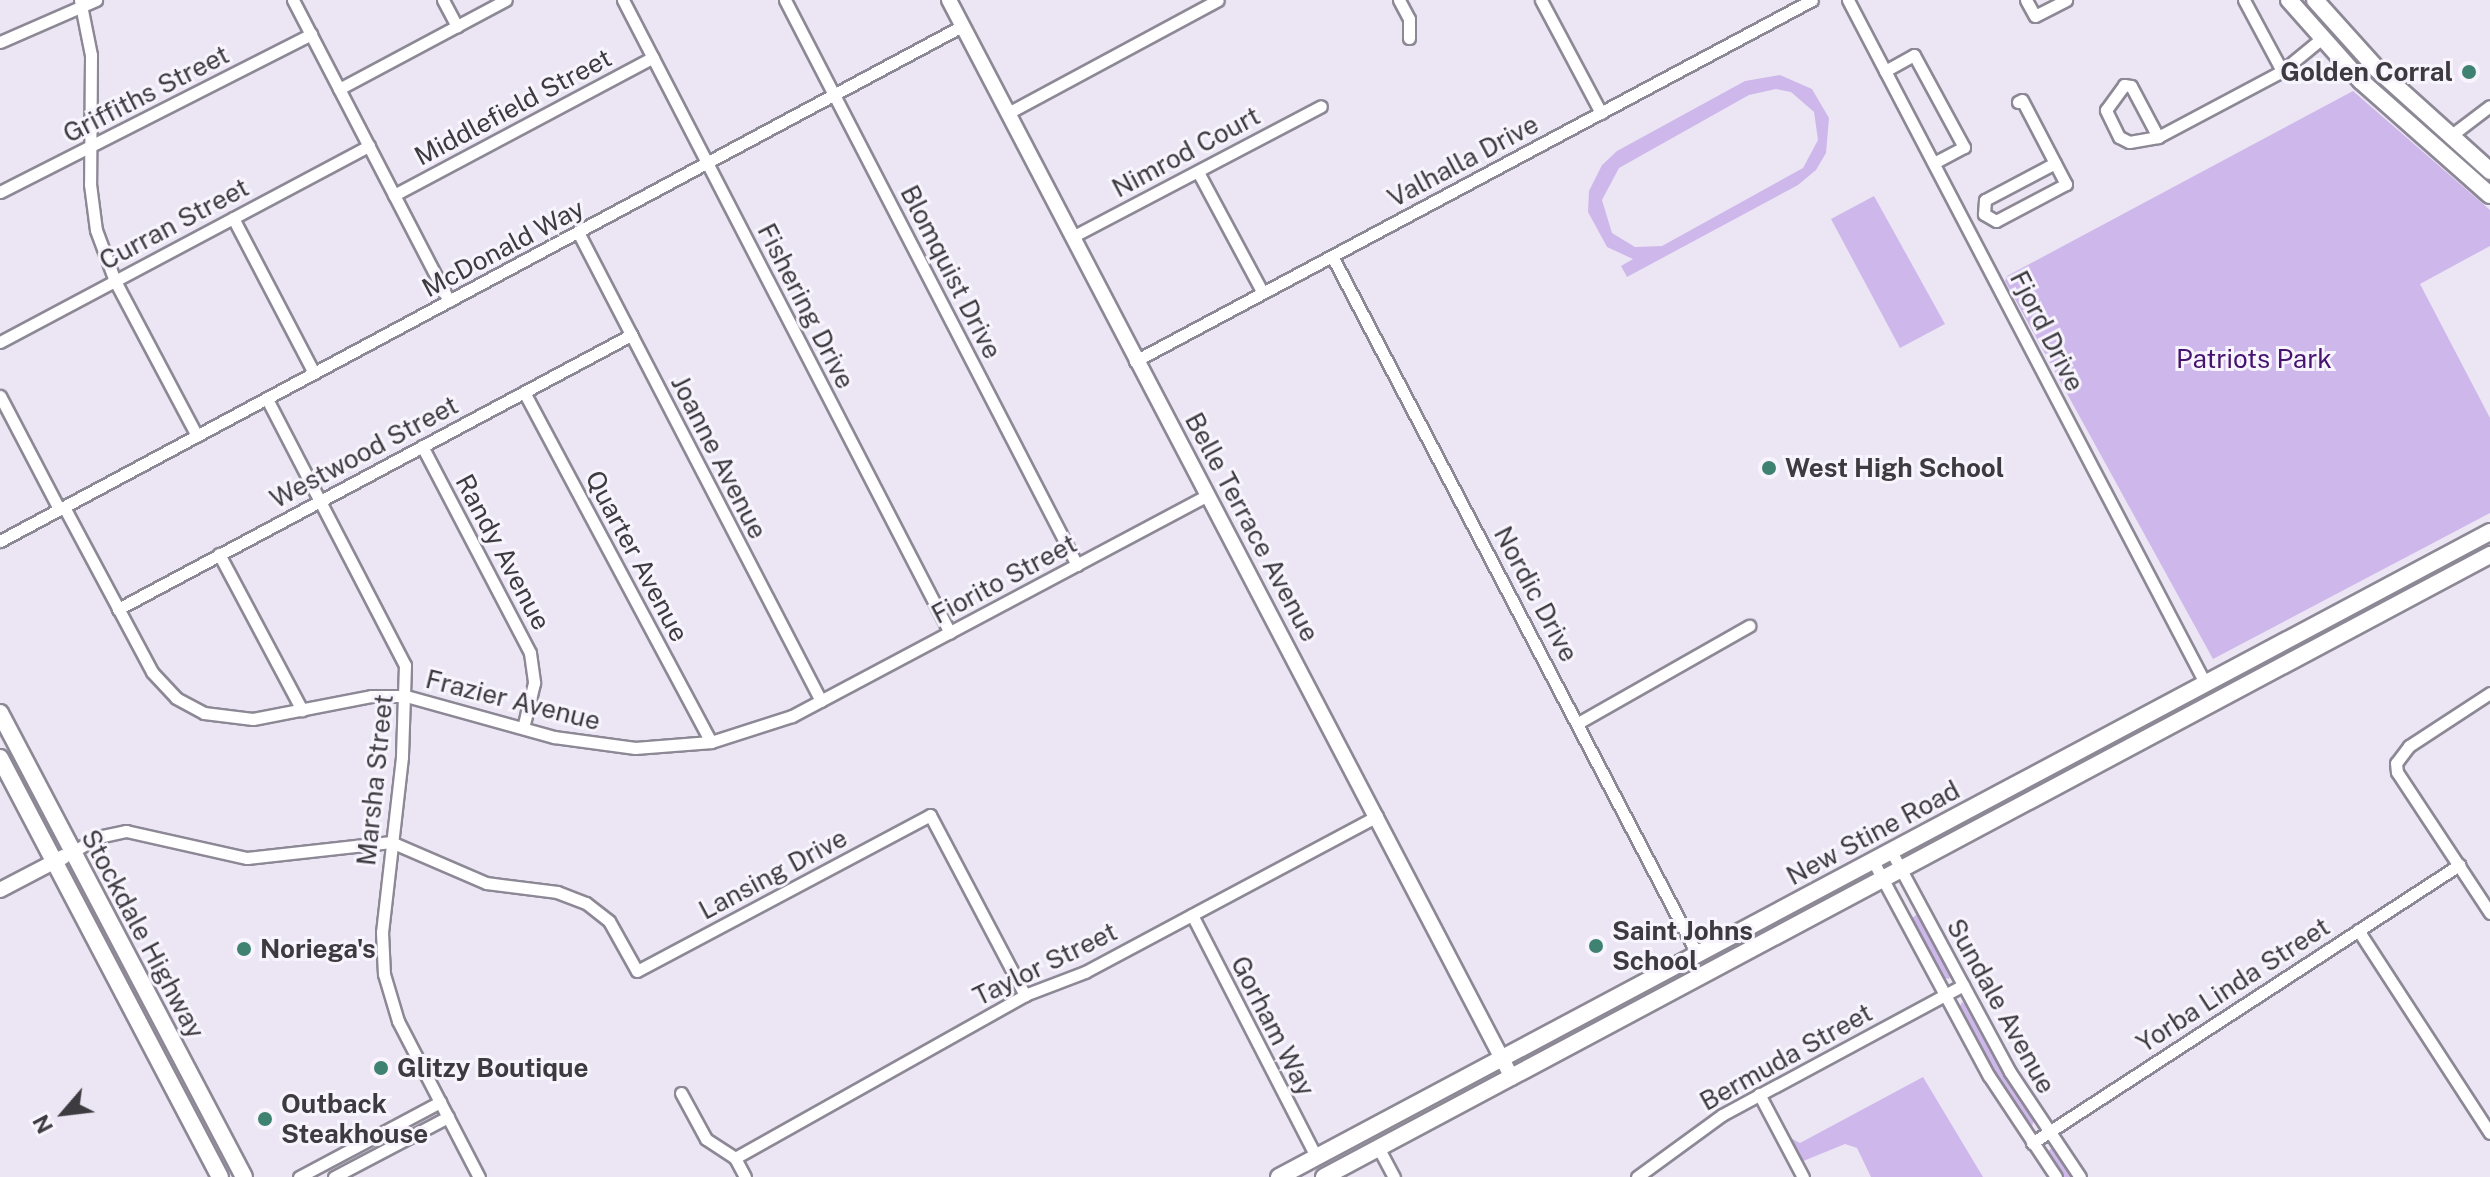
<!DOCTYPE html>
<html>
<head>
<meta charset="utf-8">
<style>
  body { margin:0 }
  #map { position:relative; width:2490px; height:1177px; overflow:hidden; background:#ece6f4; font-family:"Public Sans",sans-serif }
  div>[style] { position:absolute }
  .green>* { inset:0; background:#ceb8eb }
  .roads { filter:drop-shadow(2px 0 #8d8895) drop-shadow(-2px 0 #8d8895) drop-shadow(0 2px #8d8895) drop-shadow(0 -2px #8d8895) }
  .minor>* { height:11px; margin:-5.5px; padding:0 5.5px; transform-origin:5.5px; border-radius:5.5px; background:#fff }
  .tertiary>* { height:14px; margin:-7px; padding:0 7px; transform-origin:7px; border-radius:7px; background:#fff }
  .secondary>* { height:16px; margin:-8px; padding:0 8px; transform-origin:8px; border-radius:8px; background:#fff }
  .dots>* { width:22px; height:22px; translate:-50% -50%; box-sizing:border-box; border:4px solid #f8f4fd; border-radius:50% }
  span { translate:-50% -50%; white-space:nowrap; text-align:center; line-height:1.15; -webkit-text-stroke:6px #f8f4fd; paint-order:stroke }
  .poi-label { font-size:26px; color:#3d3b40; font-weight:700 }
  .right { translate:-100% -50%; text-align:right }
  .left { translate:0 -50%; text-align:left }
  .street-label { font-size:26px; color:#3d3b40 }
  .park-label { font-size:26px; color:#46136f }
  .north { position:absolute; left:24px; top:1073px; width:80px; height:80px; -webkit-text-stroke:6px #f8f4fd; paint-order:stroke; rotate:242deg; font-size:22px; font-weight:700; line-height:32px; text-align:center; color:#3d3b40 }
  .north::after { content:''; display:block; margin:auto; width:28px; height:36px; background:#3d3b40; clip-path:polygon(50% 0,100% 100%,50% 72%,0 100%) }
</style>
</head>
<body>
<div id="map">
  <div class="green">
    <div style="clip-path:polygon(evenodd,1780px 75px,1812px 89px,1829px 118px,1826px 153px,1816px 170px,1798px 185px,1627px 277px,1621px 266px,1633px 259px,1607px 247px,1588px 212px,1589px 191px,1602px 165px,1617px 151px,1745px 81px,1780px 75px,1776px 89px,1791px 92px,1814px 112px,1818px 140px,1803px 168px,1662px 246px,1635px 247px,1612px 233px,1602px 200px,1619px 168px,1749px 95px,1776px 89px)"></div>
    <div style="clip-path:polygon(2353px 91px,2490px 210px,2490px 246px,2420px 284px,2490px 418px,2490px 513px,2213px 659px,2005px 281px,2007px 276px)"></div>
    <div style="clip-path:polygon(1874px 196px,1945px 324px,1900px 348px,1831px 219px)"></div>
    <div style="clip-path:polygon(1919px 913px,1952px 973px,1949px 979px,1944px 978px,1912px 918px)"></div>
    <div style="clip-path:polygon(1962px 1002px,1967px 1004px,2034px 1121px,2032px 1126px,2003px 1088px,1959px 1008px)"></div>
    <div style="clip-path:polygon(1923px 1077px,1983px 1177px,1871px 1177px,1857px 1148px,1845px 1144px,1796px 1164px,1779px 1132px,1800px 1143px)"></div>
    <div style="clip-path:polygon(2053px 1147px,2074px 1177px,2063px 1177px,2046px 1153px)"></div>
  </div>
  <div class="roads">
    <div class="minor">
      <div style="left:80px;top:0;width:56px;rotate:78.7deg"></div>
      <div style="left:91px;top:55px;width:129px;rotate:90.4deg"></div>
      <div style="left:90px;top:184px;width:46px;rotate:82.6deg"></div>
      <div style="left:96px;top:230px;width:54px;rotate:69.6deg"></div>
      <div style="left:115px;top:281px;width:175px;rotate:62.1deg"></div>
      <div style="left:293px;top:0;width:339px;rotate:62.6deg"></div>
      <div style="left:443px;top:0;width:30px;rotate:62deg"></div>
      <div style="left:623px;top:0;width:712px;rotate:62.68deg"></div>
      <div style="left:785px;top:0;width:636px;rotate:62.67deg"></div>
      <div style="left:1399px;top:0;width:21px;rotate:62deg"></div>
      <div style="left:1409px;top:19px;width:19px;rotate:90deg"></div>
      <div style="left:1541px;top:0;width:128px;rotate:62deg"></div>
      <div style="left:1848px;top:0;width:771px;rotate:62.4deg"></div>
      <div style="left:2026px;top:0;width:18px;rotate:61deg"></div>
      <div style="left:2035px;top:16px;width:35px;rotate:-27deg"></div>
      <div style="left:2244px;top:0;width:81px;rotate:61.8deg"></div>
      <div style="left:0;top:42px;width:105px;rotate:-23.6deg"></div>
      <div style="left:1885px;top:71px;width:33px;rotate:-29deg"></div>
      <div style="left:1914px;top:55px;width:105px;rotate:61.5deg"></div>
      <div style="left:1964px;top:147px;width:34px;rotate:152deg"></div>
      <div style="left:2124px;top:85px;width:7px;rotate:8deg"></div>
      <div style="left:2131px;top:86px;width:58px;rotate:62.1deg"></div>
      <div style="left:2158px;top:137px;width:29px;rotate:170deg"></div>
      <div style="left:2129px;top:142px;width:11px;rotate:-153deg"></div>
      <div style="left:2119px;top:137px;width:30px;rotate:-116deg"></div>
      <div style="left:2106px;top:110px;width:31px;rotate:-54deg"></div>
      <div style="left:339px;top:89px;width:189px;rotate:-28.1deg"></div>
      <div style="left:2018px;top:102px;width:4px;rotate:-27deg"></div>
      <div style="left:2022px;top:100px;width:95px;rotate:62.4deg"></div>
      <div style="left:2066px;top:184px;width:79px;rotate:152.1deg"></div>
      <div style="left:1996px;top:221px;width:14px;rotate:-150deg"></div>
      <div style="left:1984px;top:214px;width:14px;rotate:-86deg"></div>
      <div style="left:1985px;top:200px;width:79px;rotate:-27.9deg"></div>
      <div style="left:1008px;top:113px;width:238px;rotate:-28.3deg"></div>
      <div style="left:2158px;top:137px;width:140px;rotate:-28deg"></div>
      <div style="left:2282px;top:71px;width:52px;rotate:-39.5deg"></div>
      <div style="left:2449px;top:137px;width:51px;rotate:-37.1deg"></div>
      <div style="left:1198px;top:172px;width:137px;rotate:61.8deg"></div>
      <div style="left:0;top:192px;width:349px;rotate:-26.9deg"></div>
      <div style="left:394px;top:195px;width:293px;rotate:-28deg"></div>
      <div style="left:233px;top:218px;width:175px;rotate:62.4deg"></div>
      <div style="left:578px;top:232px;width:528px;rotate:62.61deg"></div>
      <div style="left:1072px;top:237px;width:281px;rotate:-27.7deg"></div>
      <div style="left:1332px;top:256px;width:788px;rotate:62.39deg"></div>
      <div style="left:0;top:342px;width:418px;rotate:-28deg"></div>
      <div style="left:1135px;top:361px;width:767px;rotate:-28.07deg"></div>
      <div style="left:524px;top:392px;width:397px;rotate:61.9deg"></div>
      <div style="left:0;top:396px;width:127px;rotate:62.4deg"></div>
      <div style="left:267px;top:399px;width:300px;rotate:62.6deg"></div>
      <div style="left:405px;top:665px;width:92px;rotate:91.9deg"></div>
      <div style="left:402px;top:757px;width:176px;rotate:96.5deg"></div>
      <div style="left:382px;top:932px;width:42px;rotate:87.3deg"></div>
      <div style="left:384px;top:974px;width:49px;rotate:73.4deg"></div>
      <div style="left:398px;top:1021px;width:176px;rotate:62.6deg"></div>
      <div style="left:422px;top:446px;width:233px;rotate:62.4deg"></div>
      <div style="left:530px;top:653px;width:30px;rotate:82deg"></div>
      <div style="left:534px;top:683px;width:46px;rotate:103.7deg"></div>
      <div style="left:64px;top:507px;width:187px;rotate:61.9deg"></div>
      <div style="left:152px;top:672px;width:35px;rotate:47deg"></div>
      <div style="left:176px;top:698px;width:32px;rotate:28deg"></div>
      <div style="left:204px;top:713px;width:49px;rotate:7deg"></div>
      <div style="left:253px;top:719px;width:120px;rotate:-11deg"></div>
      <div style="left:371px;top:696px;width:35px"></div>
      <div style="left:406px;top:696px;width:154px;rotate:15.5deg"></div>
      <div style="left:554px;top:737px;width:82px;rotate:7.7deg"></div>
      <div style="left:635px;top:748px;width:76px;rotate:-4.5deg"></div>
      <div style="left:711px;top:742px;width:85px;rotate:-17.8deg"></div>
      <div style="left:792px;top:716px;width:471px;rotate:-28deg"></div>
      <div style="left:0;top:541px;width:1091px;rotate:-28.16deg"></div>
      <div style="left:219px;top:554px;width:177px;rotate:62deg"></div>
      <div style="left:118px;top:609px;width:582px;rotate:-28.11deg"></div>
      <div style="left:2490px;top:693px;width:97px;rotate:146.8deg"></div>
      <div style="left:2409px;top:746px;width:21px;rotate:127deg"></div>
      <div style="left:2396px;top:763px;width:9px;rotate:84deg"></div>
      <div style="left:2397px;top:772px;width:169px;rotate:56.6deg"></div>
      <div style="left:1578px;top:723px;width:197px;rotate:-29.6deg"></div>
      <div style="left:1891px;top:851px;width:251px;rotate:61.7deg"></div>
      <div style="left:2010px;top:1072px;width:126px;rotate:56.3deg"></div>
      <div style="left:67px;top:855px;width:36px;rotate:-30deg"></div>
      <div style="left:98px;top:837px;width:29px;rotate:-12deg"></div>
      <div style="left:126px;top:831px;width:124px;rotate:12.6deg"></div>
      <div style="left:247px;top:858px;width:145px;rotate:-6.3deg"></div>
      <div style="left:391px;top:842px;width:103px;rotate:23.3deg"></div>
      <div style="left:486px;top:883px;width:72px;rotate:7.2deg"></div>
      <div style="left:557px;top:892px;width:31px;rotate:21deg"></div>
      <div style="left:586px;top:903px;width:29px;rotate:38deg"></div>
      <div style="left:609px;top:921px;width:57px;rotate:60.8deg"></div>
      <div style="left:637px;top:971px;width:332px;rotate:-28deg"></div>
      <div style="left:930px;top:815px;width:204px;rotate:62.2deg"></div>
      <div style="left:1873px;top:861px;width:244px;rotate:61.7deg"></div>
      <div style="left:1989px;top:1076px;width:121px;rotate:56.4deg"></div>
      <div style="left:1192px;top:915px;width:271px;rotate:62.8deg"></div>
      <div style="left:2358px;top:930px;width:242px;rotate:57deg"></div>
      <div style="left:681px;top:1093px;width:52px;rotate:61.5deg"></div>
      <div style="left:706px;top:1139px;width:35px;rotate:33deg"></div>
      <div style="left:1759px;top:1094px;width:94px;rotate:62.1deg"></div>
      <div style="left:2032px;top:1143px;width:510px;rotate:-33.07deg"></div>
      <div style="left:1379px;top:1149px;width:32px;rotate:62deg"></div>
      <div style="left:735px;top:1158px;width:333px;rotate:-29.3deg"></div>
      <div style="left:1025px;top:995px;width:64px;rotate:-21deg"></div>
      <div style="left:1085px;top:972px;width:331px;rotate:-28.1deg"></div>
      <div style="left:735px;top:1158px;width:21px;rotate:62deg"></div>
      <div style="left:299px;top:1177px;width:160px;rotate:-28deg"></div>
      <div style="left:334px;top:1177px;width:129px;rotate:-27.8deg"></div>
      <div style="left:1637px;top:1177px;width:105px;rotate:-36.1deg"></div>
      <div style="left:1722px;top:1115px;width:274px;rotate:-28.3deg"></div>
    </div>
    <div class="tertiary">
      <div style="left:949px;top:0;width:1216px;rotate:62.42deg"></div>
      <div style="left:0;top:890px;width:71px;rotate:-27.6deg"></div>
    </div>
    <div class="secondary">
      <div style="left:2289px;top:0;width:108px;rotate:48.4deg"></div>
      <div style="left:2361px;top:81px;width:172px;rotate:41.5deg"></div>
      <div style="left:2315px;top:0;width:94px;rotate:48deg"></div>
      <div style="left:2378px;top:70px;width:151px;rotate:42deg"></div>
      <div style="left:0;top:713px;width:524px;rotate:62.26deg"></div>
      <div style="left:0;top:758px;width:473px;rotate:62.3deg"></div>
      <div style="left:1279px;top:1177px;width:1372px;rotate:-28.04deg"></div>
      <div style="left:1324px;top:1177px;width:1322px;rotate:-28.08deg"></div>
    </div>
  </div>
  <div class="dots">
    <div style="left:2469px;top:72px;background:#408272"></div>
    <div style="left:1769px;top:468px;background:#408272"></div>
    <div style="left:1596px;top:946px;background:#408272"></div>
    <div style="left:244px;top:949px;background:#408272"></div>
    <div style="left:381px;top:1068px;background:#408272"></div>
    <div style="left:265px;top:1119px;background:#408272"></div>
  </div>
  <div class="poi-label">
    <span class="right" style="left:2453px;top:72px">Golden Corral</span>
    <span class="left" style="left:1785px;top:468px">West High School</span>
    <span class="left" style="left:1612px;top:946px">Saint Johns<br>School</span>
    <span class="left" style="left:260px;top:949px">Noriega's</span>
    <span class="left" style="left:397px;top:1068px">Glitzy Boutique</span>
    <span class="left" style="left:281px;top:1119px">Outback<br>Steakhouse</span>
  </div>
  <div class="street-label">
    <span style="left:146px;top:94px;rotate:-27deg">Griffiths Street</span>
    <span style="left:513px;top:107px;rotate:-28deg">Middlefield Street</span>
    <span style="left:1186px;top:152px;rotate:-28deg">Nimrod Court</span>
    <span style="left:1463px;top:161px;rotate:-28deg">Valhalla Drive</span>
    <span style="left:174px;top:224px;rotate:-28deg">Curran Street</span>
    <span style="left:503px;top:248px;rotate:-28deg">McDonald Way</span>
    <span style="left:951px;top:272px;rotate:63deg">Blomquist Drive</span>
    <span style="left:806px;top:306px;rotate:63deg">Fishering Drive</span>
    <span style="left:2047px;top:331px;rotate:63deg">Fjord Drive</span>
    <span style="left:364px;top:452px;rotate:-28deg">Westwood Street</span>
    <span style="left:719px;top:457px;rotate:63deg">Joanne Avenue</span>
    <span style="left:1252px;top:527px;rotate:62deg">Belle Terrace Avenue</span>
    <span style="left:503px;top:552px;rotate:62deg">Randy Avenue</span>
    <span style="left:637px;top:556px;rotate:62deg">Quarter Avenue</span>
    <span style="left:1004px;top:579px;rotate:-28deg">Fiorito Street</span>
    <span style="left:1536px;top:594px;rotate:62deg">Nordic Drive</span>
    <span style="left:513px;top:700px;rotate:14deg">Frazier Avenue</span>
    <span style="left:375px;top:780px;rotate:-84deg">Marsha Street</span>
    <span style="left:1873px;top:833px;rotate:-28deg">New Stine Road</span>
    <span style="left:773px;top:874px;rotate:-28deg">Lansing Drive</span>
    <span style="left:143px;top:934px;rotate:62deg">Stockdale Highway</span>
    <span style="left:1045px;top:964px;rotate:-26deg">Taylor Street</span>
    <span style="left:2233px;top:985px;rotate:-33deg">Yorba Linda Street</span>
    <span style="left:2001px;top:1006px;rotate:61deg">Sundale Avenue</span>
    <span style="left:1273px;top:1026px;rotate:63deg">Gorham Way</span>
    <span style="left:1786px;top:1057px;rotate:-29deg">Bermuda Street</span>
  </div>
  <div class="park-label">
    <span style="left:2254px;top:359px">Patriots Park</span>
  </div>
  <div class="north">N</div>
</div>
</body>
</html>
